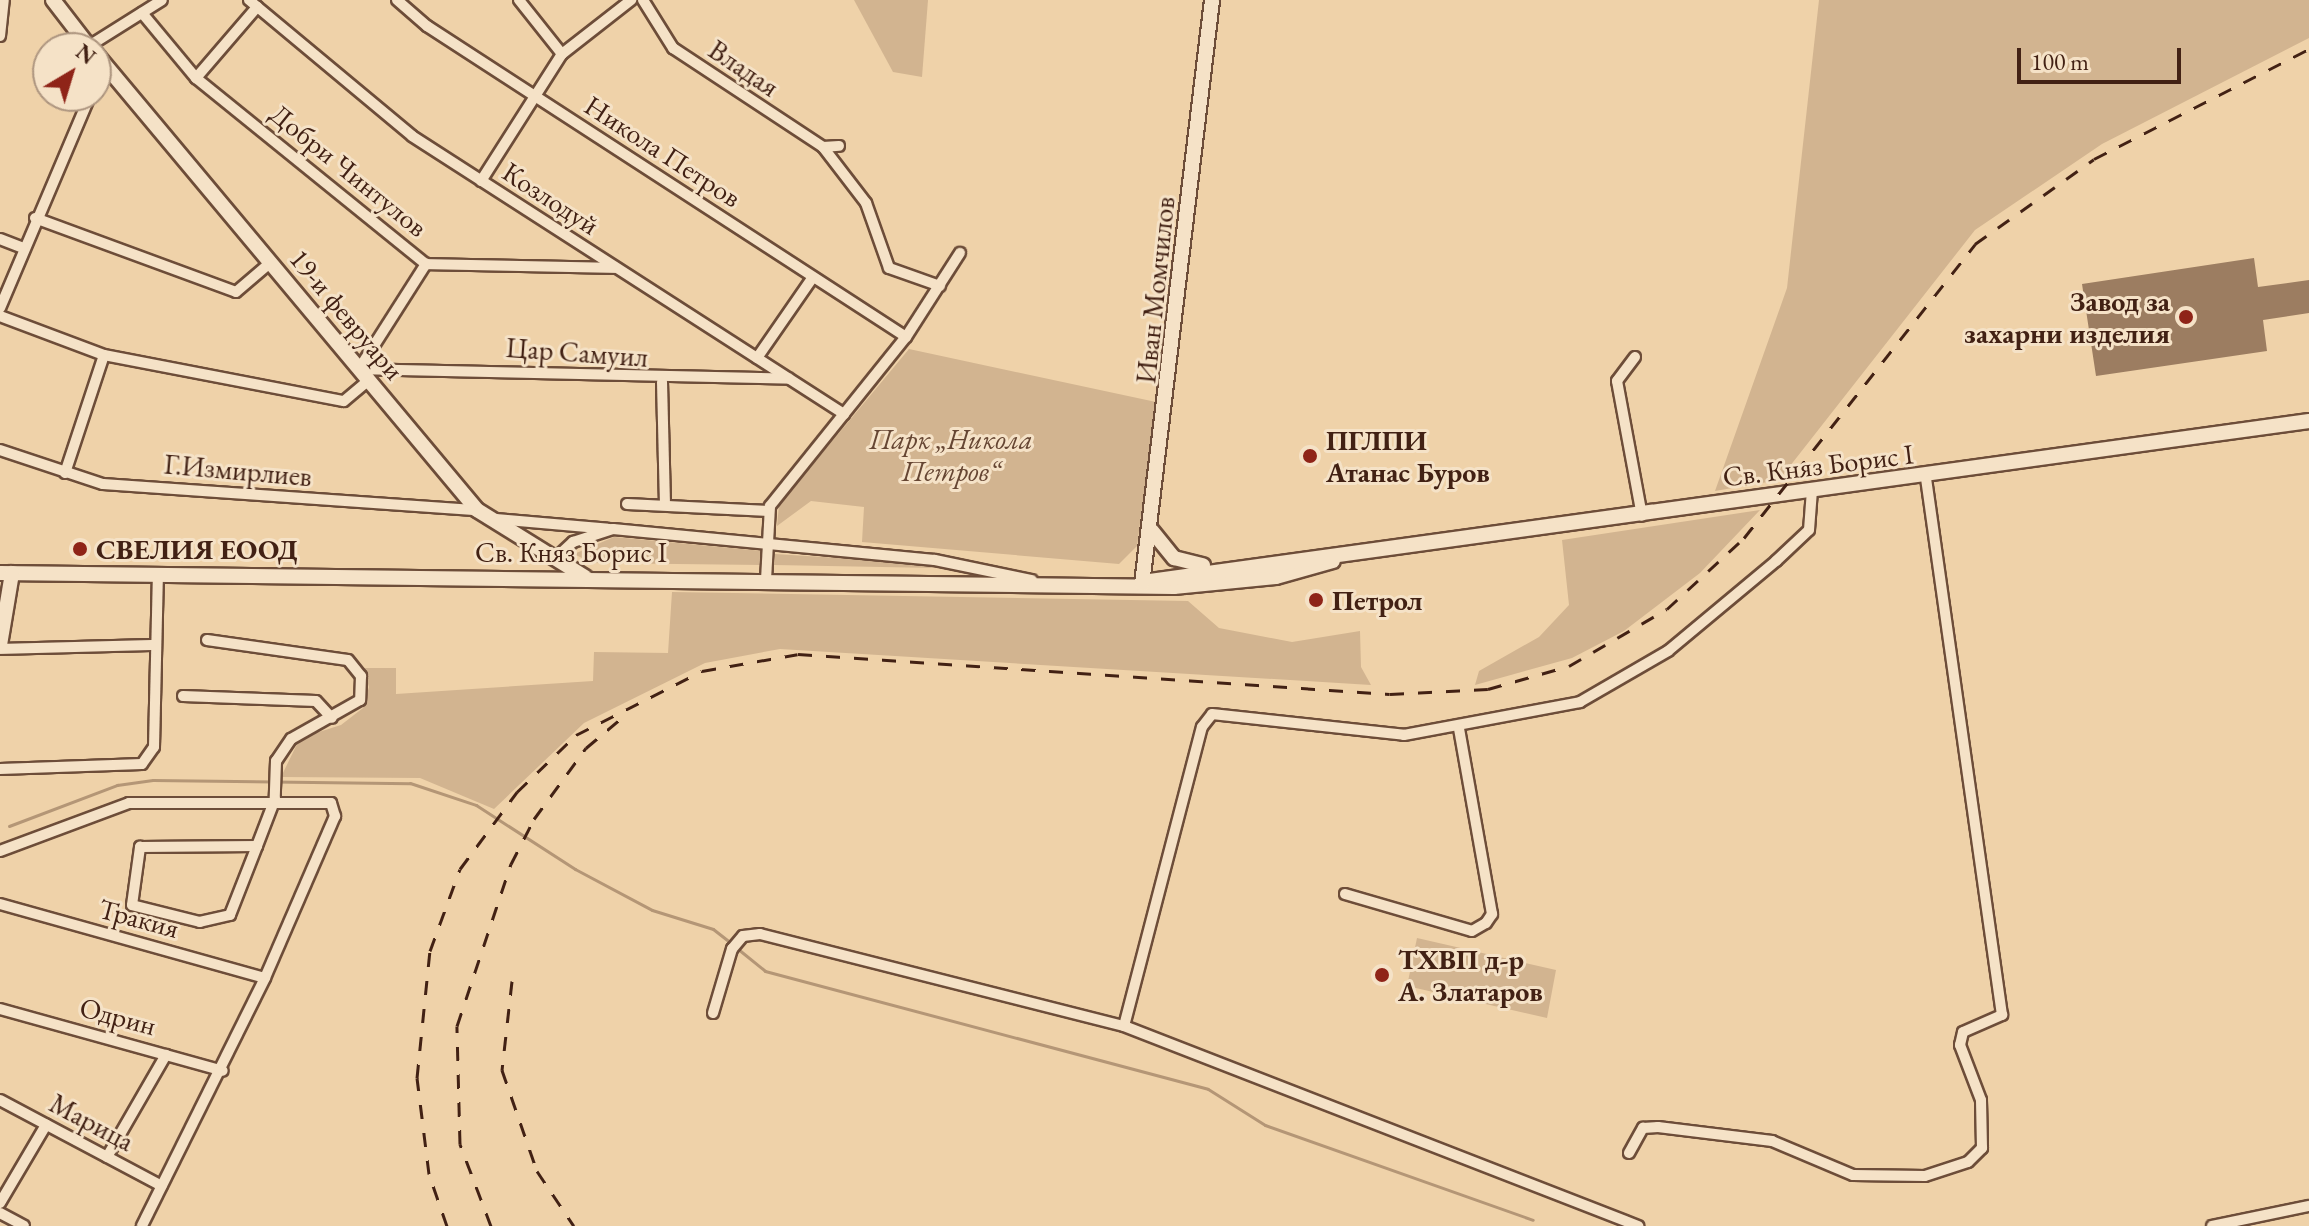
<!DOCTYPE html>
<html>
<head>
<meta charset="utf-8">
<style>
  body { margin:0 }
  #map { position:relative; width:2309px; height:1226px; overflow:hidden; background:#efd2a9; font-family:"EB Garamond",serif }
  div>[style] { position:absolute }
  .green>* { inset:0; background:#d2b490 }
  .stream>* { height:3px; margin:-1.5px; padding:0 1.5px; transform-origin:1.5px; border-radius:1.5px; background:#b49676 }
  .building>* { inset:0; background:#9c7d61 }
  .roads { filter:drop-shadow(2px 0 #6d4d39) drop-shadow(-2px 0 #6d4d39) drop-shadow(0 2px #6d4d39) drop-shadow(0 -2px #6d4d39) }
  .street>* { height:10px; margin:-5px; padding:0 5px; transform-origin:5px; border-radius:5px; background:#f5e2c7 }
  .secondary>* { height:14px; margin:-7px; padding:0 7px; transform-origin:7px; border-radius:7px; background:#f5e2c7 }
  .rail>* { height:3px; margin-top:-1.5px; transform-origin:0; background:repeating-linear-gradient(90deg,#422114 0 14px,transparent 0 28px) }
  .dots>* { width:22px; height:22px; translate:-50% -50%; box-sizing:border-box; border:4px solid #f5e2c7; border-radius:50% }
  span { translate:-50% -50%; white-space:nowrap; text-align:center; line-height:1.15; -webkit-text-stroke:6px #f5e2c7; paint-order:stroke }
  .street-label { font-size:28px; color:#422114 }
  .poi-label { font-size:28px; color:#422114; font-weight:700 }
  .right { translate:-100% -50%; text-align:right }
  .left { translate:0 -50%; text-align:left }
  .park-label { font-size:28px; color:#664633; font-style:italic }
  .north { position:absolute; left:32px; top:32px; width:80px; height:80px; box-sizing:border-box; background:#f5e2c7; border:2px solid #ad957f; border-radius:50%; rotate:38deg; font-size:22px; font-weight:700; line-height:32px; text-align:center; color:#422114 }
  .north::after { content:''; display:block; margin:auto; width:28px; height:36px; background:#8f2418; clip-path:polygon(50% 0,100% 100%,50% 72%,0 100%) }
  .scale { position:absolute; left:2017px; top:48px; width:164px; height:36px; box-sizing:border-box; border:4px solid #422114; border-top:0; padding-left:10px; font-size:24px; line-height:28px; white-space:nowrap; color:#422114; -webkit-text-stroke:6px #f5e2c7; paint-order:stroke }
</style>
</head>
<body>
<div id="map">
  <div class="green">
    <div style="clip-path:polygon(854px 0,928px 0,922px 77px,893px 72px)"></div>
    <div style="clip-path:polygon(1819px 0,2309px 0,2309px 38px,2102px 144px,1975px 230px,1779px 480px,1715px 491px,1787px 288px)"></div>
    <div style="clip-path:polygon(909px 349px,1156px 402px,1137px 546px,1119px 564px,862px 542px,864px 507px,811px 501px,777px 526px,779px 505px)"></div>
    <div style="clip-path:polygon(1760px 510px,1700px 573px,1624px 631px,1572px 658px,1475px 685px,1479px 671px,1539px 637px,1569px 605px,1562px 540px)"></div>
    <div style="clip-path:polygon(614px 537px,763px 551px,762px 565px,592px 563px,574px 554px)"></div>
    <div style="clip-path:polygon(775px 554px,935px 564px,936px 568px,774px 565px)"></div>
    <div style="clip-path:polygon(672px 592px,1188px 601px,1219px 628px,1292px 642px,1360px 631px,1361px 667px,1371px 685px,780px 649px,705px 663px,584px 723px,494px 809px,420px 778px,281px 777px,300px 738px,341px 725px,363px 708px,369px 687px,363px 668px,396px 668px,396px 694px,593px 681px,594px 652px,668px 653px)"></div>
    <div style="clip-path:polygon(1417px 938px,1556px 970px,1547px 1018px,1407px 986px)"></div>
  </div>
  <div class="stream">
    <div style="left:9px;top:826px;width:116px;rotate:-20.8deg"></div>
    <div style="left:117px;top:785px;width:36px;rotate:-8deg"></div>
    <div style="left:153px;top:780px;width:257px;rotate:0.7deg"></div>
    <div style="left:410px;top:783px;width:70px;rotate:18.4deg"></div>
    <div style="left:476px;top:805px;width:118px;rotate:32.9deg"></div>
    <div style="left:575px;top:869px;width:87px;rotate:28deg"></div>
    <div style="left:652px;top:910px;width:64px;rotate:17.3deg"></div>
    <div style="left:713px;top:929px;width:24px;rotate:38deg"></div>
    <div style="left:738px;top:949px;width:35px;rotate:39deg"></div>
    <div style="left:765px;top:971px;width:458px;rotate:14.9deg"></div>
    <div style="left:1208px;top:1089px;width:67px;rotate:32.3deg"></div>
    <div style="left:1265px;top:1125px;width:284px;rotate:19.5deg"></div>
  </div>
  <div class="building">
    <div style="clip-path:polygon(2254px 258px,2258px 287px,2309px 280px,2309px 313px,2263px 320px,2267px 351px,2096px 376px,2082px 284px)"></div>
  </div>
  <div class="roads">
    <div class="street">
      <div style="left:249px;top:0;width:212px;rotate:39.8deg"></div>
      <div style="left:412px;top:136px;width:514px;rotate:32.76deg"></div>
      <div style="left:397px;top:0;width:40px;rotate:41deg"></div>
      <div style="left:427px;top:26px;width:571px;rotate:32.99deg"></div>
      <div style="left:519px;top:0;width:69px;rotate:51.5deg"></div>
      <div style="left:643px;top:0;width:57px;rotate:58deg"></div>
      <div style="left:673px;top:48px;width:180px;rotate:33.4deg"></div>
      <div style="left:823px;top:147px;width:16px;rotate:-4deg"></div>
      <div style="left:142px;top:13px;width:85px;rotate:50.3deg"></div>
      <div style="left:196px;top:78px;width:296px;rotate:39deg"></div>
      <div style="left:426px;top:264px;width:189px;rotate:1.2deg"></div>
      <div style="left:0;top:36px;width:36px;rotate:-84deg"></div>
      <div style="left:89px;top:46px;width:86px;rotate:-32.2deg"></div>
      <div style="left:196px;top:78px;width:94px;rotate:-49.3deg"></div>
      <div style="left:96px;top:81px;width:20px;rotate:-66deg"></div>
      <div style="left:823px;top:147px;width:71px;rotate:52.5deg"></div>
      <div style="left:866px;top:203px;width:69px;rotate:70.5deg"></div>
      <div style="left:889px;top:268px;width:54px;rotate:19.4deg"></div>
      <div style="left:481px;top:181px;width:151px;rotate:-57.5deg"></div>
      <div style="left:562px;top:54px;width:88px;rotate:-38deg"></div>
      <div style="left:35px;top:218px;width:214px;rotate:20.2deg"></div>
      <div style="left:236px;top:292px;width:45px;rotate:-40.5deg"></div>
      <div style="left:0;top:239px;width:25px;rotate:21deg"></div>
      <div style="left:0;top:308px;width:230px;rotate:-67deg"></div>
      <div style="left:0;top:316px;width:111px;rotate:20.6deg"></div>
      <div style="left:104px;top:355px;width:244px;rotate:10.9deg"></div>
      <div style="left:344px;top:401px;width:33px;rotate:-40deg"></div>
      <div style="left:1635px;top:357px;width:30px;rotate:127deg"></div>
      <div style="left:1617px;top:381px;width:137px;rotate:79.5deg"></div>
      <div style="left:757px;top:358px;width:98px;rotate:-55.3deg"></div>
      <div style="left:359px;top:369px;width:430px;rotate:1.3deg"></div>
      <div style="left:359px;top:369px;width:125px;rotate:-57.5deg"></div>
      <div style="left:662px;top:382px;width:121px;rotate:88.6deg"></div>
      <div style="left:0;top:450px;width:108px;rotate:18.3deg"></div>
      <div style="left:103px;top:484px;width:375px;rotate:4deg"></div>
      <div style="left:65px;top:473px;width:124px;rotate:-71.7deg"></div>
      <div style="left:627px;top:504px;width:142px;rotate:2.8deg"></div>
      <div style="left:496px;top:519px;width:114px;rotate:5deg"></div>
      <div style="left:558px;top:556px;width:21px;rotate:-43deg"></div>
      <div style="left:573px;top:542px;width:42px;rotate:-18deg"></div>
      <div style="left:613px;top:529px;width:323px;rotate:5.5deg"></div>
      <div style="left:935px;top:560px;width:99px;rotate:11.7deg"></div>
      <div style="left:766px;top:580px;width:74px;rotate:-86.9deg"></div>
      <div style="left:770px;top:506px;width:217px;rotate:-51.2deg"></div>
      <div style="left:906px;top:337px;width:100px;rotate:-57.3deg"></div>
      <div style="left:207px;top:640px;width:142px;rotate:8.1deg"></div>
      <div style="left:348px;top:660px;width:21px;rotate:51deg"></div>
      <div style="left:361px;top:676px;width:24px;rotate:92deg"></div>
      <div style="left:360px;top:700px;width:79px;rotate:150.5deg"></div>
      <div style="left:291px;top:739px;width:27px;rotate:124deg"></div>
      <div style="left:276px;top:761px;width:38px;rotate:92deg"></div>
      <div style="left:275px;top:799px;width:50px;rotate:111deg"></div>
      <div style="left:257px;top:846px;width:74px;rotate:111.4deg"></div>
      <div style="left:230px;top:915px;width:31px;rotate:167deg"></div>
      <div style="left:200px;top:922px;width:70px;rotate:-166deg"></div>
      <div style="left:132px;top:905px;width:59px;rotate:-82.1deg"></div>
      <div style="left:140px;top:847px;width:117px;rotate:-0.5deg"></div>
      <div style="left:0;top:649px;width:156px;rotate:-1.5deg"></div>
      <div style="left:183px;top:696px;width:133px;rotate:2.2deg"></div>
      <div style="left:316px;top:701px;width:23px;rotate:47deg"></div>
      <div style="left:0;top:769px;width:142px;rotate:-2deg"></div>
      <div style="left:142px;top:764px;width:21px;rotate:-55deg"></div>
      <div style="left:154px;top:747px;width:173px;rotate:-88.7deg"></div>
      <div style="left:0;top:851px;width:138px;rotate:-20.4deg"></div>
      <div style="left:129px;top:803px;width:202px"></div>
      <div style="left:331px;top:803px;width:14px;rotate:73deg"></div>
      <div style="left:335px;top:816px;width:176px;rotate:113.4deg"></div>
      <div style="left:265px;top:978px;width:277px;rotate:116.4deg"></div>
      <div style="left:1345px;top:894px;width:132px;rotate:16.2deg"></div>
      <div style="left:1472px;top:931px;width:16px;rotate:-30deg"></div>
      <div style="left:1486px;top:923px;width:11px;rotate:-56deg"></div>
      <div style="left:1492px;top:914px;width:188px;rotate:-100.1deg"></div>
      <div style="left:0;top:904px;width:275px;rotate:15.6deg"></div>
      <div style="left:0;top:1009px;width:231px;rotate:15.5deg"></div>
      <div style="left:713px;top:1013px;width:67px;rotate:-73.5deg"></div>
      <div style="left:732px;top:949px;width:17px;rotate:-50deg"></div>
      <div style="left:743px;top:936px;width:17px;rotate:-7deg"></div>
      <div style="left:760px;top:934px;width:375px;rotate:14.2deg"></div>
      <div style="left:1124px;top:1026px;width:552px;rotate:21.26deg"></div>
      <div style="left:1124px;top:1026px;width:309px;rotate:-75.4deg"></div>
      <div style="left:1202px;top:727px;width:16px;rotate:-52deg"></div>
      <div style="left:1212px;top:714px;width:193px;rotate:6.2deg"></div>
      <div style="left:1404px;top:735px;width:179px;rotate:-10.6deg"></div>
      <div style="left:1580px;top:702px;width:102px;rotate:-30.1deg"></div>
      <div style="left:1668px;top:651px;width:141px;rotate:-39.8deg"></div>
      <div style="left:1776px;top:561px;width:45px;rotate:-43.2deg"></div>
      <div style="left:1809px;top:530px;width:40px;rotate:-85.7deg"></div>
      <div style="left:0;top:1100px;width:183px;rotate:28deg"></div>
      <div style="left:1629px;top:1153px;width:29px;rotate:-61deg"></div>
      <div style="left:1643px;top:1128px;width:15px;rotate:-4deg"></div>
      <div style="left:1658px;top:1127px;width:115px;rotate:7deg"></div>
      <div style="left:1772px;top:1141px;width:88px;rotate:22.8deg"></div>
      <div style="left:1853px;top:1175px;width:72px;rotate:0.8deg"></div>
      <div style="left:1925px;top:1176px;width:45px;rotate:-18deg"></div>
      <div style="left:1968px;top:1162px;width:20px;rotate:-45deg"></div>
      <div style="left:1982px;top:1148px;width:48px;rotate:-91.2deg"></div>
      <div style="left:1981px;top:1100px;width:59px;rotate:-110.9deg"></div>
      <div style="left:1960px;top:1045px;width:13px;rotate:-77deg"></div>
      <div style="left:1963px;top:1032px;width:43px;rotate:-23.6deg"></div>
      <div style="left:2002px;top:1015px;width:542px;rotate:-98.06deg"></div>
      <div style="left:107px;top:1157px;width:118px;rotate:-60deg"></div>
      <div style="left:0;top:1203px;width:91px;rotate:-59.5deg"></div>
      <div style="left:0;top:1213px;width:27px;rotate:28deg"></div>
      <div style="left:2212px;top:1226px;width:99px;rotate:-11.7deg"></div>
    </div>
    <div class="secondary">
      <div style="left:53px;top:0;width:61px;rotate:52.4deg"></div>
      <div style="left:96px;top:54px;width:594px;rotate:50.12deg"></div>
      <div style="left:477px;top:510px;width:127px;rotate:31.8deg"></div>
      <div style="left:1152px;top:531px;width:35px;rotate:51deg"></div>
      <div style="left:1174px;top:558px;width:30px;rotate:14deg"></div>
      <div style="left:0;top:573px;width:1174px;rotate:0.68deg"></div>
      <div style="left:1174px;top:587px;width:102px;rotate:-5.6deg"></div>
      <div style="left:1276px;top:577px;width:59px;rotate:-15.7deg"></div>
      <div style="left:1150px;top:581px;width:1170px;rotate:-7.86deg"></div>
      <div style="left:1142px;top:584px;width:588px;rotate:-83.16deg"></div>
      <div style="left:0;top:645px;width:73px;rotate:-80.5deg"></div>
    </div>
  </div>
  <div class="rail">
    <div style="left:512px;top:981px;width:90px;rotate:96.4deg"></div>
    <div style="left:502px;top:1070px;width:107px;rotate:70.9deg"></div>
    <div style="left:537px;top:1171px;width:66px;rotate:56.1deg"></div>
    <div style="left:447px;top:1226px;width:55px;rotate:-109.1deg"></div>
    <div style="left:429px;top:1174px;width:97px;rotate:-97.1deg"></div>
    <div style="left:417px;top:1078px;width:128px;rotate:-84.2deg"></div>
    <div style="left:430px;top:951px;width:87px;rotate:-69.9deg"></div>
    <div style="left:460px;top:869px;width:96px;rotate:-53.5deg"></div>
    <div style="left:517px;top:792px;width:82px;rotate:-44deg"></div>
    <div style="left:576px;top:735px;width:141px;rotate:-26.9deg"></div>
    <div style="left:702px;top:671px;width:97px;rotate:-10deg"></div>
    <div style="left:798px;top:654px;width:593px;rotate:3.87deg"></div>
    <div style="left:1390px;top:694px;width:98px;rotate:-2.9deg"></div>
    <div style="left:1488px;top:689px;width:84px;rotate:-15.9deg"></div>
    <div style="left:1569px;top:666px;width:113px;rotate:-30.2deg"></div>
    <div style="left:1667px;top:609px;width:105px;rotate:-42.7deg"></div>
    <div style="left:1744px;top:538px;width:374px;rotate:-51.8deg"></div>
    <div style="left:1975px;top:244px;width:146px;rotate:-35.5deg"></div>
    <div style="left:2094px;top:159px;width:242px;rotate:-27.1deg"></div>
    <div style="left:491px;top:1226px;width:88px;rotate:-110.7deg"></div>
    <div style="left:460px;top:1144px;width:118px;rotate:-91.5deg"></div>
    <div style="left:457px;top:1026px;width:171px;rotate:-71.6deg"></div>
    <div style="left:511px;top:864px;width:51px;rotate:-62.9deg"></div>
    <div style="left:534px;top:819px;width:88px;rotate:-53.8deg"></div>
    <div style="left:586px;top:748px;width:51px;rotate:-40.2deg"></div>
  </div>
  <div class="dots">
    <div style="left:2186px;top:317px;background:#8f2418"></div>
    <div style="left:1310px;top:456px;background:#8f2418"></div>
    <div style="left:80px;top:549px;background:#8f2418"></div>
    <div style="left:1316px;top:600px;background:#8f2418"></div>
    <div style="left:1382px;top:975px;background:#8f2418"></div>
  </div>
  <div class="street-label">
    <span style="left:744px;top:68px;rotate:34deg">Владая</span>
    <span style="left:663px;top:151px;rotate:33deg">Никола Петров</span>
    <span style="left:349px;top:170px;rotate:39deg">Добри Чинтулов</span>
    <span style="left:551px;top:198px;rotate:33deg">Козлодуй</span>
    <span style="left:1155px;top:290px;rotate:-84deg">Иван Момчилов</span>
    <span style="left:347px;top:314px;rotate:50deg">19-и февруари</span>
    <span style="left:577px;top:352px;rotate:4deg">Цар Самуил</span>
    <span style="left:1818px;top:465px;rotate:-7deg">Св. Княз Борис I</span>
    <span style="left:238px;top:470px;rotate:5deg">Г.Измирлиев</span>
    <span style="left:571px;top:552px">Св. Княз Борис I</span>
    <span style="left:139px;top:918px;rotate:15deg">Тракия</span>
    <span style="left:118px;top:1016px;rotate:15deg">Одрин</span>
    <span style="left:92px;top:1122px;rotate:28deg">Марица</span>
  </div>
  <div class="poi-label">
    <span class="right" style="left:2170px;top:317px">Завод за<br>захарни изделия</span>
    <span class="left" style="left:1326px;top:456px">ПГЛПИ<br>Атанас Буров</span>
    <span class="left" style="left:96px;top:549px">СВЕЛИЯ ЕООД</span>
    <span class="left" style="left:1332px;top:600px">Петрол</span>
    <span class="left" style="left:1398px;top:975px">ТХВП д-р<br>А. Златаров</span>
  </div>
  <div class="park-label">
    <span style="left:951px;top:455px">Парк „Никола<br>Петров“</span>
  </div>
  <div class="north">N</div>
  <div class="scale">100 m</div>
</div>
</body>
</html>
